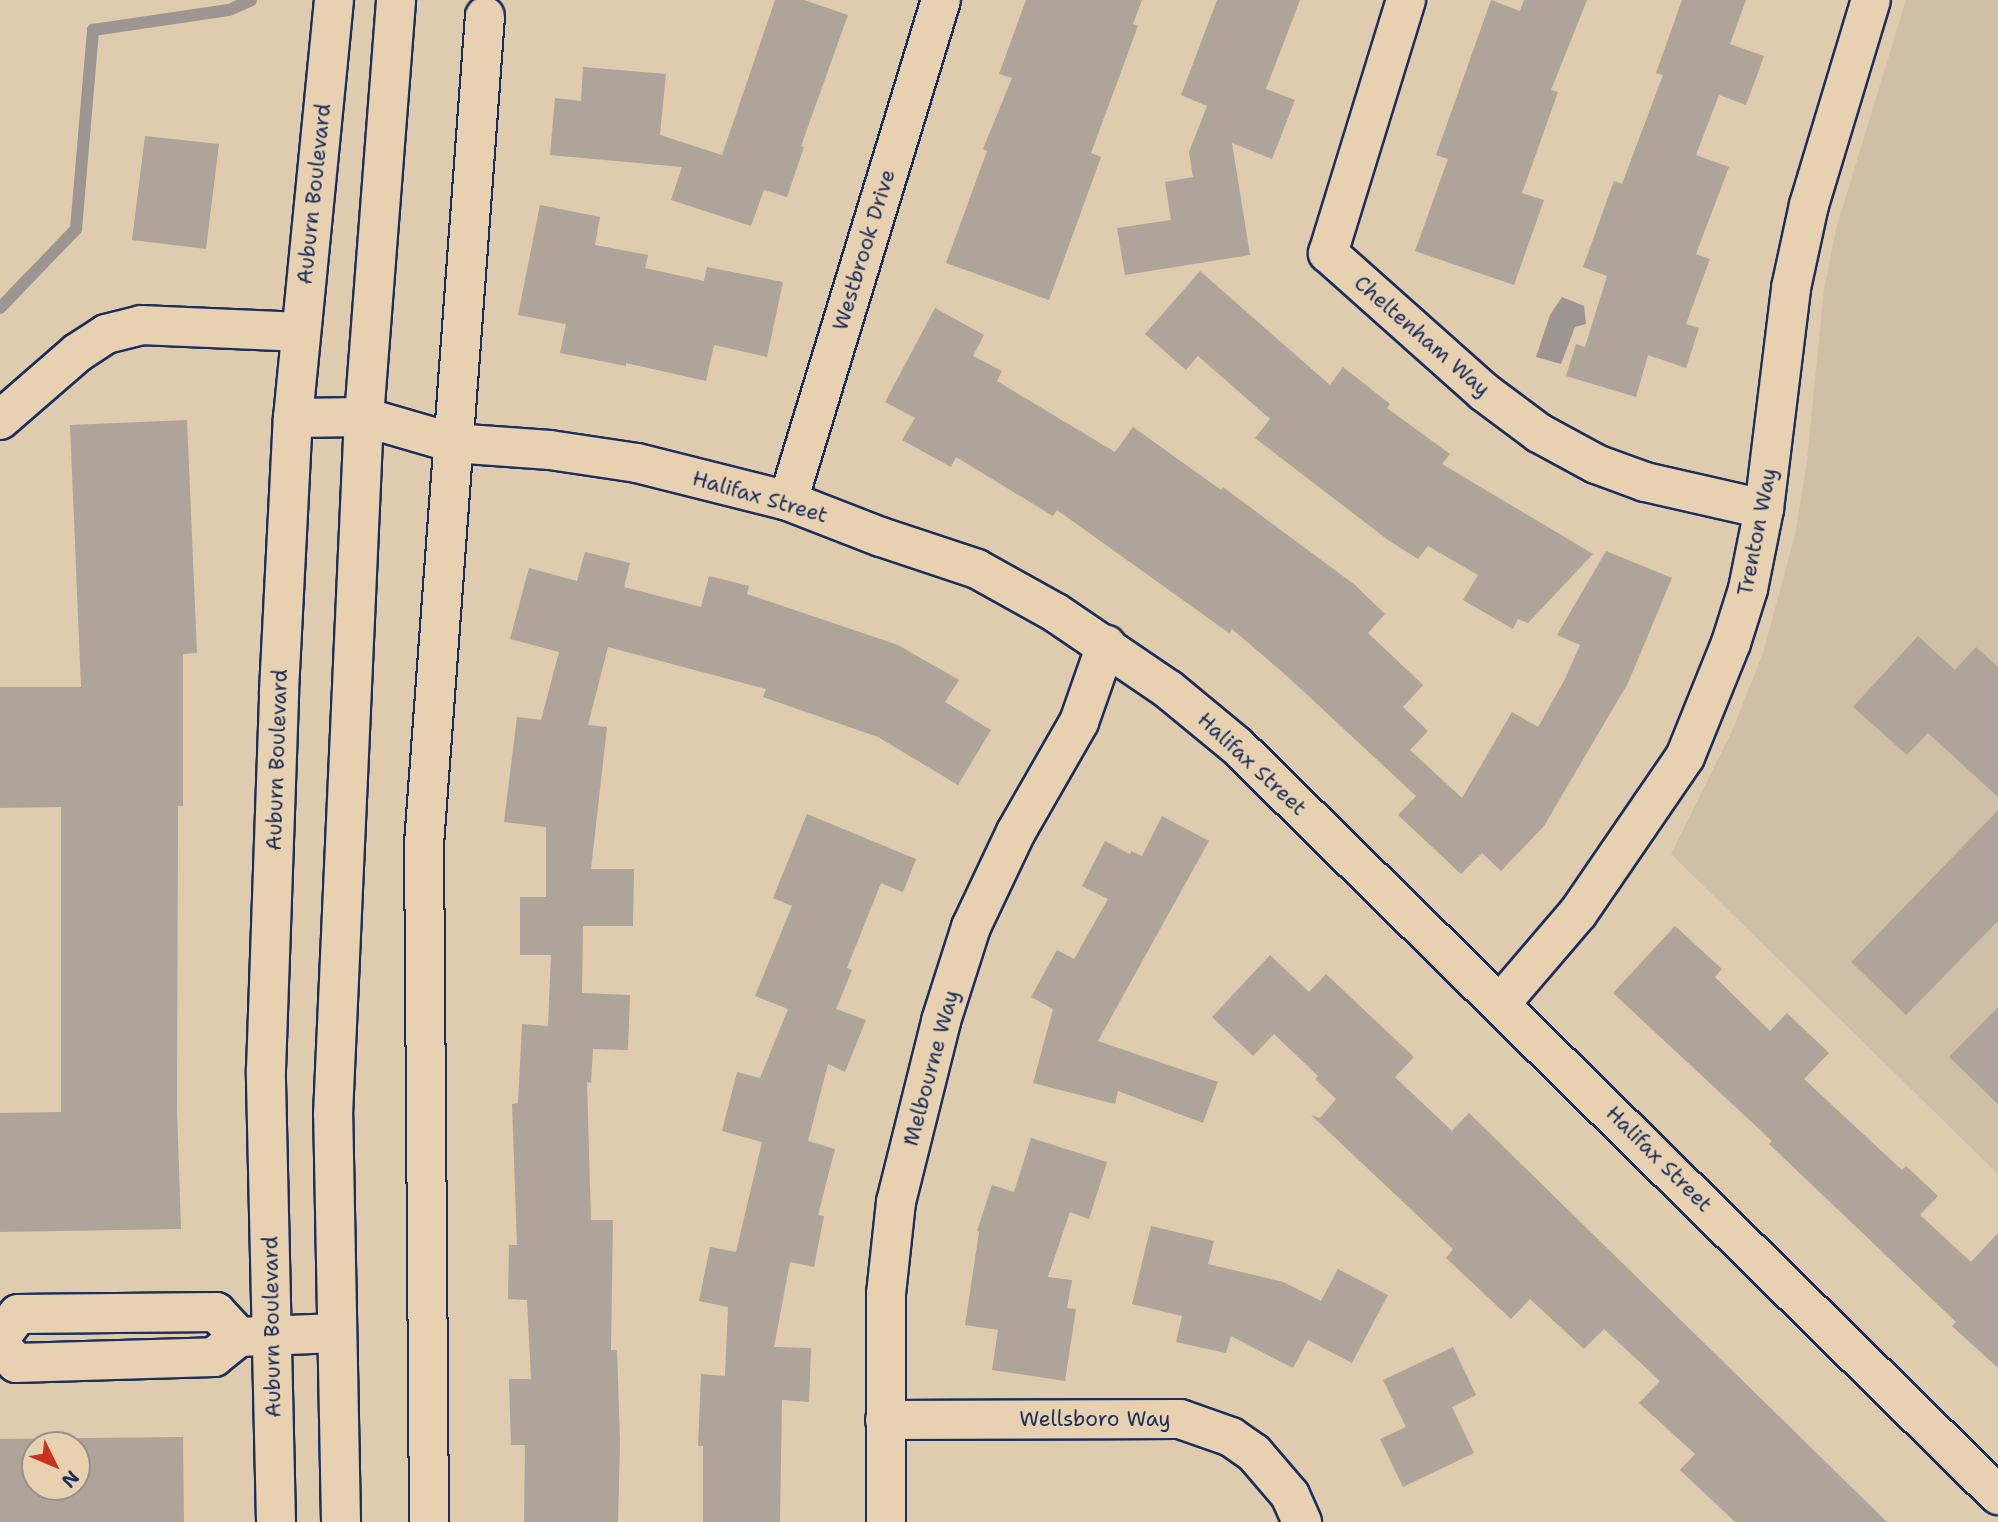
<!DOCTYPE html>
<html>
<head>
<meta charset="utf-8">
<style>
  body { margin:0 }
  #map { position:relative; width:1998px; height:1522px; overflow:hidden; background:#dfcbad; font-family:"Shantell Sans",sans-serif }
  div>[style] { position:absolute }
  .built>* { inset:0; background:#d0bfa7 }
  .water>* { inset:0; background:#9c9592 }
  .stream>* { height:12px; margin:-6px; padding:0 6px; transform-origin:6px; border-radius:6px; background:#9c9592 }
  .building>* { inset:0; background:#aea499 }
  .roads { filter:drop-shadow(2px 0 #1b2f5e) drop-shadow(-2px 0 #1b2f5e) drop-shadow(0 2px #1b2f5e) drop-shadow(0 -2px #1b2f5e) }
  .minor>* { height:38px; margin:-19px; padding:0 19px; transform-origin:19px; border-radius:19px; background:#e7d1b0 }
  .tertiary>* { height:38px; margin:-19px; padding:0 19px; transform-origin:19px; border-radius:19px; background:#e7d1b0 }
  .secondary>* { height:38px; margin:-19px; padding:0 19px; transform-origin:19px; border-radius:19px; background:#e7d1b0 }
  span { translate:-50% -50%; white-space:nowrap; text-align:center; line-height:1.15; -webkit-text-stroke:5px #e7d1b0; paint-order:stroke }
  .street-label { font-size:21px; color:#1b2f5e }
  .north { position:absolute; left:21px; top:1431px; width:70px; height:70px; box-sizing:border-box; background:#e7d1b0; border:2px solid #95908f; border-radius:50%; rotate:133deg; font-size:19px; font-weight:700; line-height:28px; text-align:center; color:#1b2f5e }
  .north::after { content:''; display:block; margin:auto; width:24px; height:32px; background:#c8321e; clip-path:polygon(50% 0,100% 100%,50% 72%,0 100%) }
</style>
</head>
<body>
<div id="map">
  <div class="built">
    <div style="clip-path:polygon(1906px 0,1998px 0,1998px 1174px,1671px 854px,1732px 731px,1763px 653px,1796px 531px,1807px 460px,1824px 290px,1836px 229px)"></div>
  </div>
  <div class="water">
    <div style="clip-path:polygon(1562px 297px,1584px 306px,1586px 324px,1575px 327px,1561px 364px,1536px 357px,1550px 315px)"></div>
  </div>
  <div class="stream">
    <div style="left:0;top:308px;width:110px;rotate:-46.1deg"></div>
    <div style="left:76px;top:229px;width:200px;rotate:-85.1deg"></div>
    <div style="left:93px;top:30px;width:137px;rotate:-8.4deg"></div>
    <div style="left:229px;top:10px;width:24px;rotate:-24deg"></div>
  </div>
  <div class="building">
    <div style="clip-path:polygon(775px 0,804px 0,848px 15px,801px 146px,804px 147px,787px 197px,764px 190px,751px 226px,671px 200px,682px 167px,550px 155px,555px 98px,581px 101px,583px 67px,666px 74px,660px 135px,722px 155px)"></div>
    <div style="clip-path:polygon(1026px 0,1142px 0,1133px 24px,1138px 26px,1091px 153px,1101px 157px,1049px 300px,946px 263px,987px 151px,983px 149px,1012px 78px,999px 74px)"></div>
    <div style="clip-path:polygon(1217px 0,1300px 0,1266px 89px,1295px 100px,1272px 159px,1232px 143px,1250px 255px,1125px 275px,1117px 228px,1171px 220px,1165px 182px,1193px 177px,1189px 152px,1207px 106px,1181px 95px)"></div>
    <div style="clip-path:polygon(1491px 0,1520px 11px,1524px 0,1587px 0,1551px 90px,1558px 92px,1522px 193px,1544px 200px,1514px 285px,1415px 251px,1448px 159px,1436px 155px)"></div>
    <div style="clip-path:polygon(1682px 0,1746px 0,1730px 44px,1764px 56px,1746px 105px,1719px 95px,1696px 155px,1729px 167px,1696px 254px,1710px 259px,1686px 324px,1699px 328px,1686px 368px,1648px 355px,1636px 397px,1566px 376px,1576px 344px,1585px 347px,1607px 276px,1583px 267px,1614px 181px,1622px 184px,1663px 75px,1656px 73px)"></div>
    <div style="clip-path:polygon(145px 136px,219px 144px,206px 249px,132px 240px)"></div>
    <div style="clip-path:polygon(540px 205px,600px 217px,595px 245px,648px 255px,645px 268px,704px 281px,707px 267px,783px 282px,767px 357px,714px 345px,706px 381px,626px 363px,626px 366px,560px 353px,566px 324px,518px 315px)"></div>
    <div style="clip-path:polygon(1200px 271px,1330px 385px,1343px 367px,1390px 404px,1387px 408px,1450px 454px,1442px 464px,1593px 554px,1528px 623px,1518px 619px,1513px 629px,1463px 600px,1478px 575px,1428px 546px,1418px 559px,1388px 540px,1255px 438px,1270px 419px,1198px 356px,1186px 370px,1145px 334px)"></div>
    <div style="clip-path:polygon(935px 308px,984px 335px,973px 356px,1002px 371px,997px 381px,1115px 452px,1133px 427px,1221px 490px,1223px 487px,1355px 585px,1385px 614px,1368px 633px,1423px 685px,1403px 707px,1428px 731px,1410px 750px,1462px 798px,1512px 712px,1538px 727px,1565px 679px,1580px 645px,1557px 635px,1606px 551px,1672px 578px,1628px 683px,1544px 826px,1501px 871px,1482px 853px,1461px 874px,1398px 815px,1416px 796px,1288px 677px,1232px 629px,1229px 633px,1057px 510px,1053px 516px,956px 457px,951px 467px,902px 440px,915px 418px,885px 402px)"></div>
    <div style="clip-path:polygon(187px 420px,197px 653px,183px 654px,183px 806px,178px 806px,177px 1110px,181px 1229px,0 1232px,0 1113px,61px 1112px,61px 807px,0 808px,0 687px,81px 687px,70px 425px)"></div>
    <div style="clip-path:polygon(585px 552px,630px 563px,624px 587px,701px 607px,709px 576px,749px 586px,747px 594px,898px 645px,959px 680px,945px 702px,991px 730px,958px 785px,878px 737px,763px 697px,766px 689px,608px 647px,588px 725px,607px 727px,591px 869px,634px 869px,633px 926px,583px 926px,582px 993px,630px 995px,628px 1050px,593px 1049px,591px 1083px,587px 1082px,591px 1220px,613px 1220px,611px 1350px,617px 1350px,620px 1442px,618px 1522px,524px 1522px,525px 1445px,511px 1445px,509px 1379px,531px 1379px,527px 1300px,508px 1299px,509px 1245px,517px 1245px,512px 1104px,518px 1103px,522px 1024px,548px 1026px,551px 955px,520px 955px,520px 897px,546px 897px,546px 827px,504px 822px,517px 717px,541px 720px,559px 652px,510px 639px,529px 568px,577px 581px)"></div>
    <div style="clip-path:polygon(1918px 636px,1955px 670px,1976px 647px,1998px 667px,1998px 797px,1928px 733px,1907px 755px,1853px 707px)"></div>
    <div style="clip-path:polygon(1998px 810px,1998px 921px,1906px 1015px,1851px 962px)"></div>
    <div style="clip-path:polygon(807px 814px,916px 859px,903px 892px,881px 883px,847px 968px,852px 970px,836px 1009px,866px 1020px,845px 1072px,828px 1064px,808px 1141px,835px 1149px,818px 1215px,824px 1216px,814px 1267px,790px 1262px,774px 1347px,811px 1348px,809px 1402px,782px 1400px,780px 1522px,703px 1522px,703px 1446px,698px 1446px,701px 1374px,725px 1376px,728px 1307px,699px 1301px,710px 1247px,736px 1252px,762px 1142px,722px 1131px,737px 1072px,760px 1078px,788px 1009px,755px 996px,792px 906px,773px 898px)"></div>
    <div style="clip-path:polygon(1162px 816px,1209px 841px,1098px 1041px,1218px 1082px,1203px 1123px,1118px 1091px,1115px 1104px,1033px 1083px,1053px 1009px,1031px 997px,1057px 950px,1074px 959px,1108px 899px,1082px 886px,1105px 841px,1130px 854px,1131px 851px,1142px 856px)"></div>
    <div style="clip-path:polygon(1675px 926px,1722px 969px,1715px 977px,1770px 1031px,1787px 1013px,1829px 1053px,1804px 1079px,1902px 1170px,1906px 1166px,1938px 1196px,1920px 1215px,1971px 1262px,1998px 1233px,1998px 1368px,1952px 1326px,1956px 1322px,1769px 1144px,1772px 1141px,1613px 993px)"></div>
    <div style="clip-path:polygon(1270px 955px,1309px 992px,1326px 974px,1414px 1057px,1395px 1077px,1452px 1131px,1469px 1113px,1887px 1522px,1735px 1522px,1680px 1470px,1695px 1454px,1639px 1403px,1660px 1381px,1604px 1329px,1584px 1349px,1530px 1299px,1511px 1319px,1446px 1258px,1453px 1249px,1311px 1115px,1320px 1118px,1336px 1099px,1315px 1079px,1318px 1076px,1274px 1034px,1253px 1056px,1212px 1017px)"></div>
    <div style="clip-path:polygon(1998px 1007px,1998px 1104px,1949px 1057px)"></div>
    <div style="clip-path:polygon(1031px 1138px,1107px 1162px,1089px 1219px,1070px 1212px,1048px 1277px,1072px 1280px,1067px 1308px,1076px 1309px,1065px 1381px,992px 1370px,998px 1330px,965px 1325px,979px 1232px,977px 1231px,992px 1185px,1014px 1192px)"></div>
    <div style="clip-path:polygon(1151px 1226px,1214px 1241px,1208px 1264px,1283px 1282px,1321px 1301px,1338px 1269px,1388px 1295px,1352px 1363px,1308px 1340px,1293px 1368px,1231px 1336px,1226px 1353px,1176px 1342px,1182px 1316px,1132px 1304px)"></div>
    <div style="clip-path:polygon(1453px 1347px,1476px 1395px,1452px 1407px,1474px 1453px,1403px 1487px,1380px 1439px,1406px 1427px,1383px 1380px)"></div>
    <div style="clip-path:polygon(evenodd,183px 1437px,184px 1522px,0 1522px,0 1439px,183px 1437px,35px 1445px,77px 1445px,77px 1487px,35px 1487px,35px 1445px)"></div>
  </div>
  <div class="roads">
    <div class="minor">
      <div style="left:1406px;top:0;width:265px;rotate:107.1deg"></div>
      <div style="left:1328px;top:253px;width:209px;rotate:41.7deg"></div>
      <div style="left:1484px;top:392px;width:69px;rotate:36.7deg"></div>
      <div style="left:1539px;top:433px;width:65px;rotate:28.5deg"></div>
      <div style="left:1596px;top:464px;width:52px;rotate:20.2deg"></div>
      <div style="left:1645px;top:482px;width:122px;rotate:12.8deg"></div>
      <div style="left:0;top:420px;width:102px;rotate:-41deg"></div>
      <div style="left:77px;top:353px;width:35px;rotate:-33deg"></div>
      <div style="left:106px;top:334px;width:37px;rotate:-14deg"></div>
      <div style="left:142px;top:325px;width:159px;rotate:2.5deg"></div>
      <div style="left:788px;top:501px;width:524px;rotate:-73.02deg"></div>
      <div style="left:1501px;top:1003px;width:118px;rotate:-49.5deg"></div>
      <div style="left:1578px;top:913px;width:189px;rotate:-55.6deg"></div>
      <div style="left:1685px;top:757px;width:123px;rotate:-68deg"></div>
      <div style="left:1731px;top:643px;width:57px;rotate:-72.5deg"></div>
      <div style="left:1748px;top:589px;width:82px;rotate:-78.7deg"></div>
      <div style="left:1764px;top:509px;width:223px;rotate:-83deg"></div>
      <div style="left:1791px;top:288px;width:85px;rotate:-77.8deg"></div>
      <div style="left:1809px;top:205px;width:214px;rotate:-73.2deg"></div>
      <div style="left:0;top:1338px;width:30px;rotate:-53deg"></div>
      <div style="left:18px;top:1314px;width:198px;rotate:-0.6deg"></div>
      <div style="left:216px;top:1312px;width:34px;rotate:47deg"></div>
      <div style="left:0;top:1345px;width:24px;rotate:48deg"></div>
      <div style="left:16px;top:1363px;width:198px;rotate:-1.7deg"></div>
      <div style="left:214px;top:1357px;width:32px;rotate:-39deg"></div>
      <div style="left:239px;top:1337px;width:98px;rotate:-2.3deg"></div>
      <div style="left:885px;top:1420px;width:295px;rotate:-0.2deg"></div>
      <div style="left:1180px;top:1419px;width:54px;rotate:19.4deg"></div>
      <div style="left:1231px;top:1437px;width:28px;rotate:35deg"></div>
      <div style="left:1254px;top:1453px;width:55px;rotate:49.4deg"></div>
      <div style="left:1290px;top:1495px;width:30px;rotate:66deg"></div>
      <div style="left:429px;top:1522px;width:678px;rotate:-90.42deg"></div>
      <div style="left:424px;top:844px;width:830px;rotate:-85.79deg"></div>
      <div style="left:886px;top:1522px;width:228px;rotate:-90deg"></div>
      <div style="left:886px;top:1294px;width:93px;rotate:-83.8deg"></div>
      <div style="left:896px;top:1202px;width:187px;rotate:-76deg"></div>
      <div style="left:941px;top:1021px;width:99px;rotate:-72.3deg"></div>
      <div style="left:971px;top:927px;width:105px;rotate:-64.7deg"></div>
      <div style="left:1016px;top:832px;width:127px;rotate:-60.2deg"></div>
      <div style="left:1079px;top:722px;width:82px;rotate:-70.7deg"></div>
    </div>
    <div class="tertiary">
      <div style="left:293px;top:418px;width:71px;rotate:-0.8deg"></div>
      <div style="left:364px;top:417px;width:93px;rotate:16.3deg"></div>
      <div style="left:453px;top:443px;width:97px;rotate:4.1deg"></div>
      <div style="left:550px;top:450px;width:88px;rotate:8.5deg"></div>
      <div style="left:637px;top:463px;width:156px;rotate:14.1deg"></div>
      <div style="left:788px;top:501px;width:100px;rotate:21.2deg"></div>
      <div style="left:881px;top:537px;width:101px;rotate:18.4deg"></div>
      <div style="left:977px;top:569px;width:90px;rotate:29.1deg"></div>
      <div style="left:1056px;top:613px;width:135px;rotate:34.2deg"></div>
      <div style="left:1168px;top:689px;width:89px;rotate:39.6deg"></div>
      <div style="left:1237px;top:746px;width:1068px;rotate:44.54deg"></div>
    </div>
    <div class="secondary">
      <div style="left:276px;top:1522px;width:452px;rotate:-91.3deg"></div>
      <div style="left:266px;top:1070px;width:379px;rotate:-88deg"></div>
      <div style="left:279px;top:691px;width:273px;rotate:-87.1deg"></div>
      <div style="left:293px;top:418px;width:420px;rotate:-84.4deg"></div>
      <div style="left:341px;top:1522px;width:407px;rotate:-91.1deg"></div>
      <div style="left:333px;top:1115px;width:699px;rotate:-87.46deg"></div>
      <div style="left:364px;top:417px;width:418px;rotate:-85.6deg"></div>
    </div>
  </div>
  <div class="street-label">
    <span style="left:314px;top:194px;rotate:-84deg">Auburn Boulevard</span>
    <span style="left:864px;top:250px;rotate:-73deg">Westbrook Drive</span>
    <span style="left:1422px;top:336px;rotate:41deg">Cheltenham Way</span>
    <span style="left:760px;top:497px;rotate:16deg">Halifax Street</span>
    <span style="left:1757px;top:532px;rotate:-79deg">Trenton Way</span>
    <span style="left:277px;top:760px;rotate:-88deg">Auburn Boulevard</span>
    <span style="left:1252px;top:764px;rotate:43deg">Halifax Street</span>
    <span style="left:931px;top:1068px;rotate:-75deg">Melbourne Way</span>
    <span style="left:1659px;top:1159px;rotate:45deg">Halifax Street</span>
    <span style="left:272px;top:1327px;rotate:-91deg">Auburn Boulevard</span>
    <span style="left:1095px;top:1419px">Wellsboro Way</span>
  </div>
  <div class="north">N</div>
</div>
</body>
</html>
